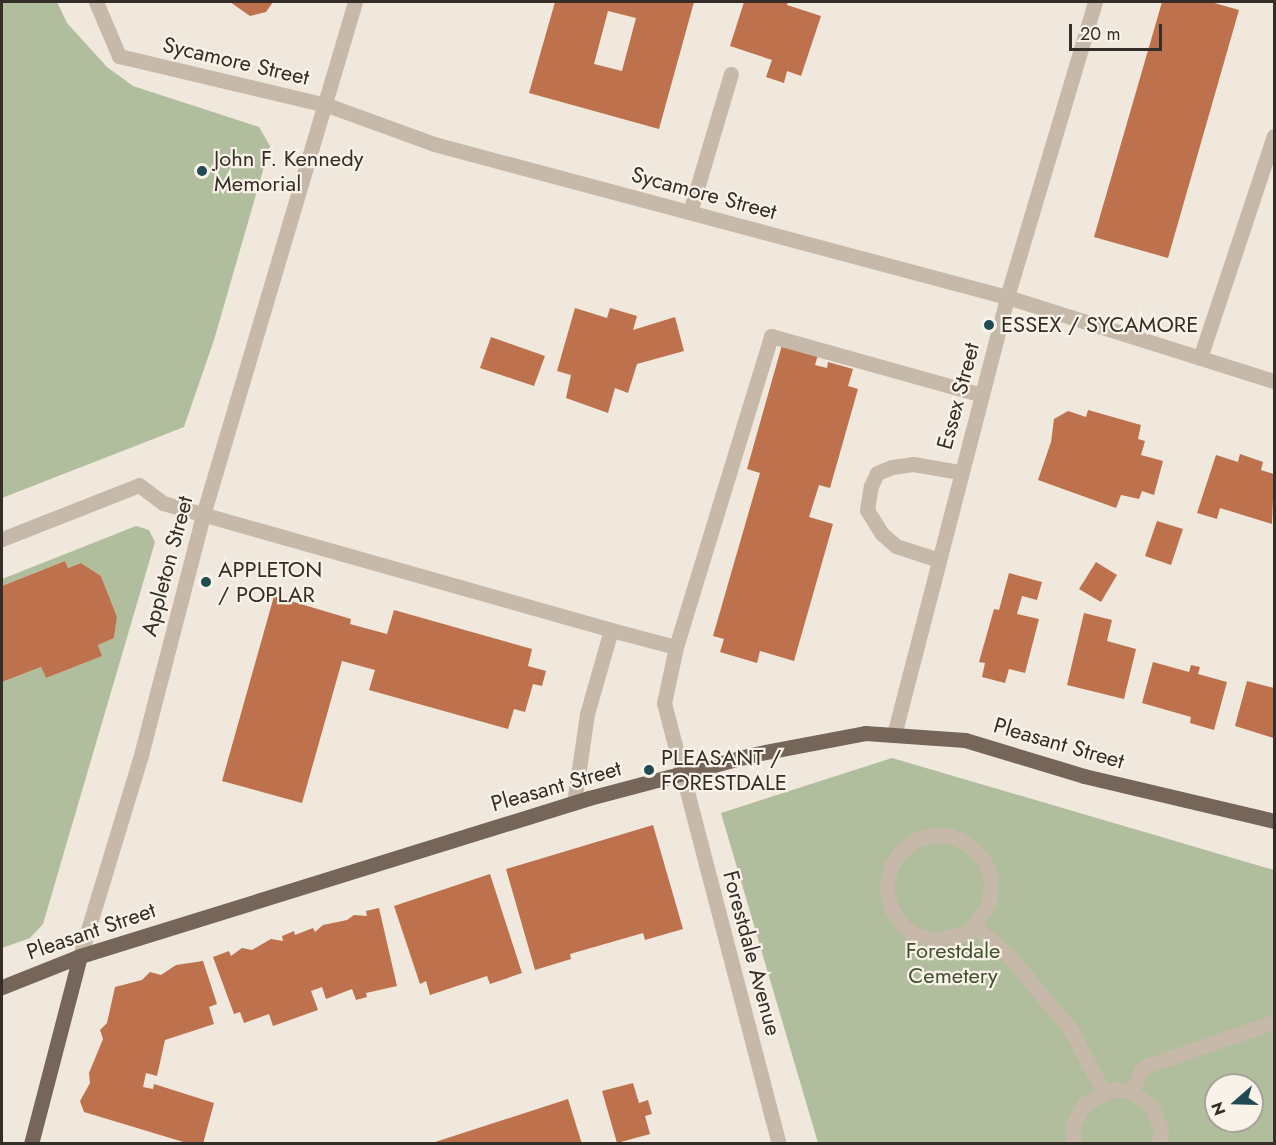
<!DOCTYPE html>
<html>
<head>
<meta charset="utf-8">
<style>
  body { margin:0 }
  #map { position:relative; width:1276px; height:1145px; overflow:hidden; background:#f0e8dc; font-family:Jost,sans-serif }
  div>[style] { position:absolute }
  .green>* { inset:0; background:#b0be9d }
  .building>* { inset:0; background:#bd724d }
  .minor>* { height:15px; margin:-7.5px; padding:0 7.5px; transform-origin:7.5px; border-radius:7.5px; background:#c7b9a9 }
  .major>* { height:15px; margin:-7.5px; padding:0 7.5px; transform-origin:7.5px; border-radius:7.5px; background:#76665a }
  .dots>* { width:16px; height:16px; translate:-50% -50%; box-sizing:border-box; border:3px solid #f8f2e8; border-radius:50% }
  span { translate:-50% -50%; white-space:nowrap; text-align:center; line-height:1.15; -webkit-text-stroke:4.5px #f8f2e8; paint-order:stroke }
  .street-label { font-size:22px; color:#352d28 }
  .poi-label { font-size:22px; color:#352d28 }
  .left { translate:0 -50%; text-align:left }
  .park-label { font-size:22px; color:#41512e }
  .frame { position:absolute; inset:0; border:3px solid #352d28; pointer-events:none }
  .north { position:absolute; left:1204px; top:1073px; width:60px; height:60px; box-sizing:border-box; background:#f8f2e8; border:2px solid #aaa39b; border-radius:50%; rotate:250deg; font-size:16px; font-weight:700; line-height:24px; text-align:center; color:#352d28 }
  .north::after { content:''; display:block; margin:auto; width:21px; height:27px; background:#214b53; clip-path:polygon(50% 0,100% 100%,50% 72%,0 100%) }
  .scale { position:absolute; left:1069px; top:24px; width:93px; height:27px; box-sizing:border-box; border:3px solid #352d28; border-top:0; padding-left:8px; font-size:18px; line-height:21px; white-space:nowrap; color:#352d28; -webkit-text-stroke:4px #f8f2e8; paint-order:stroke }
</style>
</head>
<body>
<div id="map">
  <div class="green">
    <div style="clip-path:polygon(2px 2px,57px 2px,67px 23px,107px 67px,133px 86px,259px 127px,270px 146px,214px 340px,184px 427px,2px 498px)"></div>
    <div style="clip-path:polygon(136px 526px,149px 530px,155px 542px,43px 924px,30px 938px,2px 948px,2px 682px,41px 667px,46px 678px,101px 656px,98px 645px,114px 638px,117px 617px,101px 576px,81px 563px,68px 568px,65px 561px,2px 586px,2px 579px)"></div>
    <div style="clip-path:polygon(evenodd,892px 758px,1274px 870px,1274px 1143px,818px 1143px,721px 813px,892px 758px,1216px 1085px,1252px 1085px,1252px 1121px,1216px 1121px,1216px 1085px)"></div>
  </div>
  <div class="building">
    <div style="clip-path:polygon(230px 2px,273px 2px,266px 12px,250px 16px)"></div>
    <div style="clip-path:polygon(evenodd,555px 2px,694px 2px,659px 129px,529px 93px,555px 2px,608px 11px,636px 18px,622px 71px,594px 64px,608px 11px)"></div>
    <div style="clip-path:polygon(744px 2px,788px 2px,787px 5px,821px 16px,801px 76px,787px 71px,784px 83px,766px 77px,772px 60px,730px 46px)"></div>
    <div style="clip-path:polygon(1162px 2px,1211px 2px,1239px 10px,1168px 258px,1094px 237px)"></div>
    <div style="clip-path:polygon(575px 308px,607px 318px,610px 308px,637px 316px,633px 330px,675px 317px,684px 351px,637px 364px,628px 393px,615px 388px,608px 413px,566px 398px,571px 375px,557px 371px)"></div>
    <div style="clip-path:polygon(491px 337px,545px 356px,534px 386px,480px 368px)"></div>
    <div style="clip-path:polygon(782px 345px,818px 355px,815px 365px,827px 368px,828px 362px,853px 369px,848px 386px,858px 389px,830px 488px,819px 485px,809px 517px,833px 524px,794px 661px,760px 651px,757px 663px,720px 652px,724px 639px,713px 636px,760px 473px,747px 469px)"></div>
    <div style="clip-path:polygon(1088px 410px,1141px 425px,1138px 439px,1145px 441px,1141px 455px,1163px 461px,1154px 495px,1142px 491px,1139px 499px,1121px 495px,1116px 508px,1038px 480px,1051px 442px,1054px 419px,1068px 411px,1086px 417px)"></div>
    <div style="clip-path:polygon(1240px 454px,1263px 462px,1261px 470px,1274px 474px,1272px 524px,1220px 508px,1217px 519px,1197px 513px,1216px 455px,1238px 462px)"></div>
    <div style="clip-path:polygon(1157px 521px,1183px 529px,1171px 565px,1145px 556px)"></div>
    <div style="clip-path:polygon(65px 561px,68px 568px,81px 563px,101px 576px,117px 617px,114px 638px,98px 645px,102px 656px,46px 678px,41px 667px,2px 682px,2px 586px)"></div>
    <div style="clip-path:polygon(1096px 562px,1117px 575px,1101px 602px,1079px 589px)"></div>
    <div style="clip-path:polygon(1009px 573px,1042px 582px,1037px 600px,1022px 596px,1017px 614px,1039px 619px,1025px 673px,1009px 669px,1005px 683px,982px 677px,985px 663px,979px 662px,994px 609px,999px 610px)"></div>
    <div style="clip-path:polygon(274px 596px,351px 619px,350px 624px,387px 634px,394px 610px,532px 649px,528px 666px,546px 671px,542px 686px,533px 684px,525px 712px,514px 709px,508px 729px,369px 690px,375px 670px,342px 661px,302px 803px,222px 781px)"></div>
    <div style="clip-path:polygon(1084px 613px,1112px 620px,1107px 641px,1136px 649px,1124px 699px,1067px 685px)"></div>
    <div style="clip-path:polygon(1153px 662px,1189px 672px,1191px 665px,1200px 667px,1198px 674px,1227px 682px,1214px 730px,1190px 723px,1191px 717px,1142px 703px)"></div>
    <div style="clip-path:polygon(1247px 681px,1274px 688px,1274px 738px,1235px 726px)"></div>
    <div style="clip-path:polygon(653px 825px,683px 929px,645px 940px,643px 933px,570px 954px,571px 959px,535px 970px,506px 869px)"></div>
    <div style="clip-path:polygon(490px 874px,522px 973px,490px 984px,487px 976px,430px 995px,426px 981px,420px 984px,394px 906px)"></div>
    <div style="clip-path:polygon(379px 908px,397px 986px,366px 993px,367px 997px,356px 1000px,352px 989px,326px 999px,322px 987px,311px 991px,318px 1010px,273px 1026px,269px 1014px,244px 1023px,240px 1012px,234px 1014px,213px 957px,229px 951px,231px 956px,242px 948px,252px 950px,271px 939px,283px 941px,282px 936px,294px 931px,295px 935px,313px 928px,315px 932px,323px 925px,347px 920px,354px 915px,367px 916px,366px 911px)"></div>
    <div style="clip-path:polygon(203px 961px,217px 1004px,209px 1007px,214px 1024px,165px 1040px,157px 1076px,146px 1073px,143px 1087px,153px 1089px,154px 1084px,214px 1103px,203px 1144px,190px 1144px,84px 1112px,80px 1101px,90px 1083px,89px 1073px,103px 1039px,100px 1030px,107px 1023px,115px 987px,142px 980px,150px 972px,161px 975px,176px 965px)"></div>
    <div style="clip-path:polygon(633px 1083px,639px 1103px,648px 1100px,652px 1114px,645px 1116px,650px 1134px,617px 1143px,602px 1091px)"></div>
    <div style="clip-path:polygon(568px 1099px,582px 1144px,432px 1144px,432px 1143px)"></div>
  </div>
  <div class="minor">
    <div style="left:96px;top:2px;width:59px;rotate:66.9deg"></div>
    <div style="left:119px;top:56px;width:214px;rotate:13.3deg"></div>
    <div style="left:327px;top:105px;width:114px;rotate:20deg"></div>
    <div style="left:434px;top:144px;width:593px;rotate:14.95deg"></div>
    <div style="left:1007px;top:297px;width:280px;rotate:17.5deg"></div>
    <div style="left:690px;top:212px;width:144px;rotate:-73.5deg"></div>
    <div style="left:1200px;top:358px;width:234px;rotate:-71.6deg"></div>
    <div style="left:2px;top:539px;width:147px;rotate:-21.5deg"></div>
    <div style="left:139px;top:485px;width:30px;rotate:37deg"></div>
    <div style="left:163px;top:503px;width:466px;rotate:15.8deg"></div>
    <div style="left:939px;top:560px;width:45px;rotate:-162deg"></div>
    <div style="left:896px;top:546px;width:18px;rotate:-139deg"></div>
    <div style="left:882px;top:534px;width:28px;rotate:-122deg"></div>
    <div style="left:867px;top:510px;width:24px;rotate:-81deg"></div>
    <div style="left:871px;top:486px;width:14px;rotate:-65deg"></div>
    <div style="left:877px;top:473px;width:16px;rotate:-22deg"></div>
    <div style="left:892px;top:467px;width:21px;rotate:-8deg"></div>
    <div style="left:913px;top:464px;width:48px;rotate:9.7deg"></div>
    <div style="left:676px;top:647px;width:325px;rotate:-73deg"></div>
    <div style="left:771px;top:336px;width:219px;rotate:15.6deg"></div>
    <div style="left:894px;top:735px;width:452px;rotate:-75.5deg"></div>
    <div style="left:1007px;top:297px;width:308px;rotate:-73.4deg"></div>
    <div style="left:574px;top:803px;width:90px;rotate:-81.7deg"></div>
    <div style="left:587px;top:714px;width:87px;rotate:-74.1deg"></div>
    <div style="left:611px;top:630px;width:67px;rotate:14.7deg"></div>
    <div style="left:676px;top:647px;width:57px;rotate:102.1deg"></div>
    <div style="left:664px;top:703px;width:456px;rotate:75.4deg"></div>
    <div style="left:974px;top:926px;width:27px;rotate:-57deg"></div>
    <div style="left:989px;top:903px;width:26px;rotate:-86deg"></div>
    <div style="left:991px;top:877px;width:20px;rotate:-114deg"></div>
    <div style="left:983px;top:859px;width:23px;rotate:-137deg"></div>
    <div style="left:966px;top:843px;width:17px;rotate:-155deg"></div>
    <div style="left:951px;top:836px;width:19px;rotate:-177deg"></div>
    <div style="left:932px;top:835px;width:17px;rotate:163deg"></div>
    <div style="left:916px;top:840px;width:19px;rotate:144deg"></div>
    <div style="left:901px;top:851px;width:18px;rotate:124deg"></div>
    <div style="left:891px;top:866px;width:23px;rotate:103deg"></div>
    <div style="left:886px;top:888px;width:21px;rotate:76deg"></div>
    <div style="left:891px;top:908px;width:20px;rotate:57deg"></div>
    <div style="left:902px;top:925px;width:15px;rotate:37deg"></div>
    <div style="left:914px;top:934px;width:22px;rotate:16deg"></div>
    <div style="left:935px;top:940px;width:29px;rotate:-12deg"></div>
    <div style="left:963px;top:934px;width:14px;rotate:-36deg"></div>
    <div style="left:974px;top:926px;width:46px;rotate:40.6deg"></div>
    <div style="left:1009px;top:956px;width:97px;rotate:50deg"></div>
    <div style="left:1071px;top:1030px;width:69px;rotate:62.3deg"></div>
    <div style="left:80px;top:956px;width:210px;rotate:-73.1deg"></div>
    <div style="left:141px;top:755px;width:248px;rotate:-75.5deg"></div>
    <div style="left:203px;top:515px;width:535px;rotate:-73.5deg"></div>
    <div style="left:1132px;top:1092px;width:24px;rotate:-68deg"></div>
    <div style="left:1141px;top:1070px;width:9px;rotate:-32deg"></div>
    <div style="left:1149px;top:1065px;width:132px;rotate:-19deg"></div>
    <div style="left:1073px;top:1144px;width:20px;rotate:-90deg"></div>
    <div style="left:1073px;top:1124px;width:24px;rotate:-60deg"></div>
    <div style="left:1085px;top:1103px;width:32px;rotate:-26deg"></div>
    <div style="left:1114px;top:1089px;width:18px;rotate:9deg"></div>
    <div style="left:1132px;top:1092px;width:25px;rotate:37deg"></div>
    <div style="left:1152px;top:1107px;width:24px;rotate:68deg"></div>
    <div style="left:1161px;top:1129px;width:15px;rotate:98deg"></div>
  </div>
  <div class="major">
    <div style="left:2px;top:987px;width:84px;rotate:-21.7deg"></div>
    <div style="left:80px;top:956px;width:533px;rotate:-17.24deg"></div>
    <div style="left:589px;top:798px;width:172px;rotate:-14.8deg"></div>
    <div style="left:755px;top:754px;width:112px;rotate:-10.8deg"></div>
    <div style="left:865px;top:733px;width:100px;rotate:4deg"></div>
    <div style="left:965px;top:740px;width:124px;rotate:16.8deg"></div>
    <div style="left:1084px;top:776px;width:195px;rotate:13.3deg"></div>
    <div style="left:31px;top:1144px;width:194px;rotate:-75.4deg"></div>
  </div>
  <div class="dots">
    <div style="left:202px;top:171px;background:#214b53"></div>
    <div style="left:989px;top:325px;background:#214b53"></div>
    <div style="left:206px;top:582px;background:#214b53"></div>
    <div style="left:649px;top:770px;background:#214b53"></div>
  </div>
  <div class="street-label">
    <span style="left:236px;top:61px;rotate:13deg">Sycamore Street</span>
    <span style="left:704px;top:193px;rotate:15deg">Sycamore Street</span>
    <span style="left:958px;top:396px;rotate:-75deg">Essex Street</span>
    <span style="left:167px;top:566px;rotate:-75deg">Appleton Street</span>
    <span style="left:1059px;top:743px;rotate:16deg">Pleasant Street</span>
    <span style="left:556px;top:786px;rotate:-16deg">Pleasant Street</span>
    <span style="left:91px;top:931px;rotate:-19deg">Pleasant Street</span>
    <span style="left:752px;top:953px;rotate:75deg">Forestdale Avenue</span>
  </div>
  <div class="poi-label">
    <span class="left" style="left:214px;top:171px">John F. Kennedy<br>Memorial</span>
    <span class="left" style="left:1001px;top:325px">ESSEX / SYCAMORE</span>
    <span class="left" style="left:218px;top:582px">APPLETON<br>/ POPLAR</span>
    <span class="left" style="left:661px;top:770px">PLEASANT /<br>FORESTDALE</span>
  </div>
  <div class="park-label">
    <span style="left:953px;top:963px">Forestdale<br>Cemetery</span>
  </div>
  <div class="frame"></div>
  <div class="north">N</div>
  <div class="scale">20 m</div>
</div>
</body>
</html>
